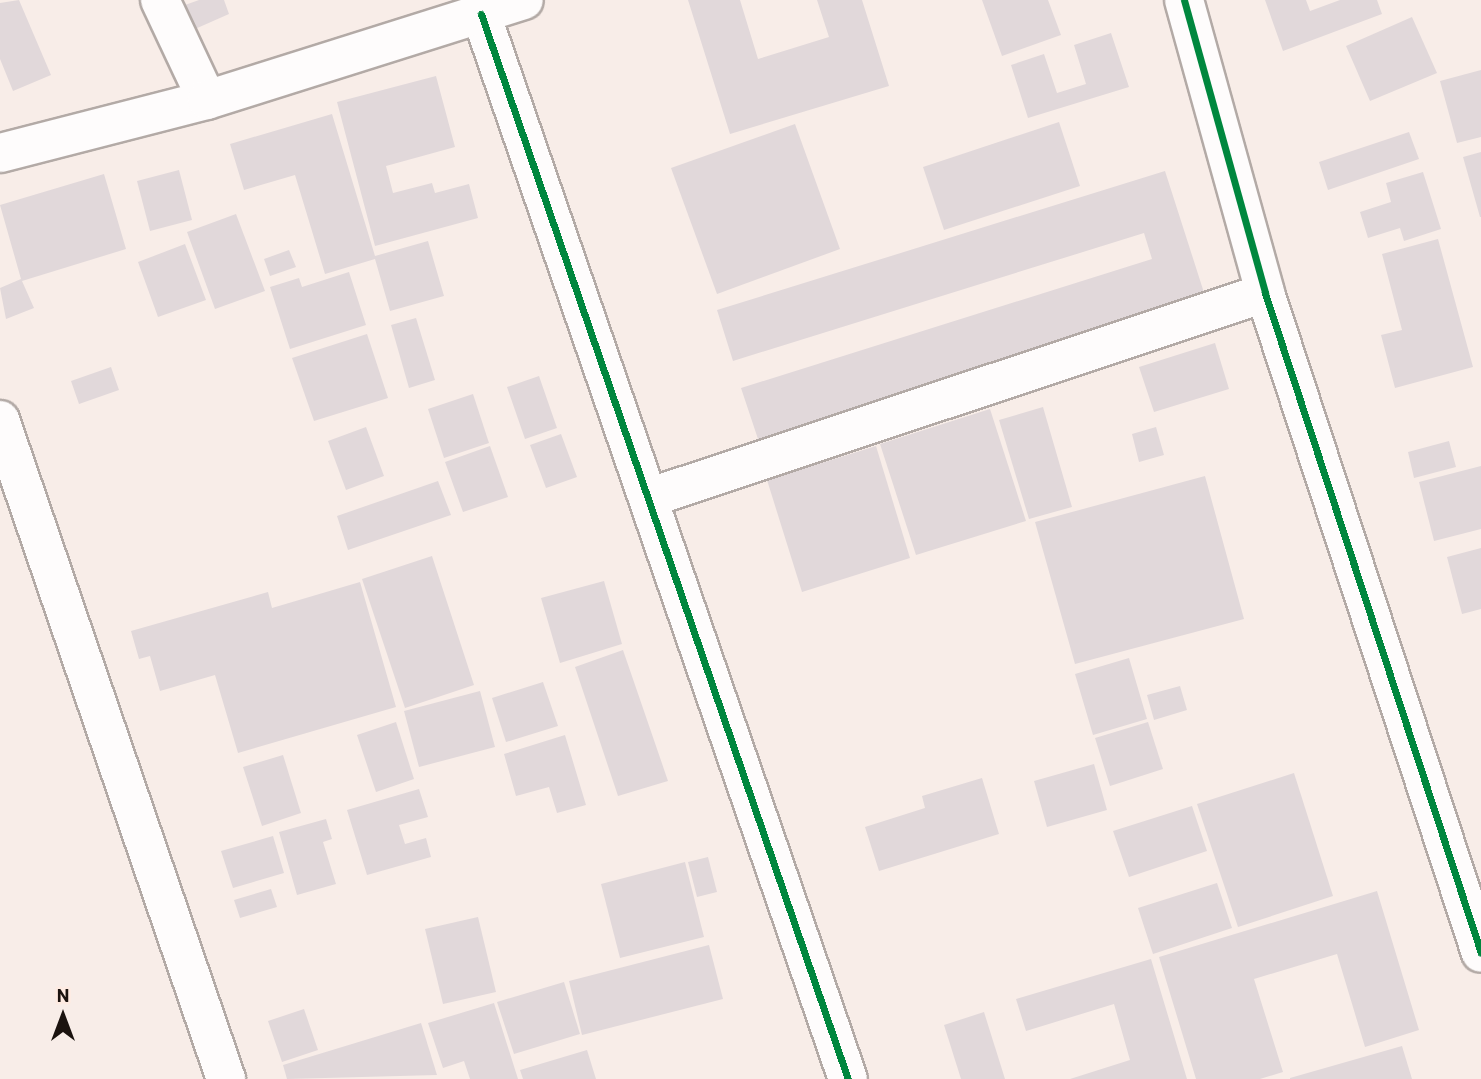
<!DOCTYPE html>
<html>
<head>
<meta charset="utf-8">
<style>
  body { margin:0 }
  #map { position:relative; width:1481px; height:1079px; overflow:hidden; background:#f8ede8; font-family:Barlow,sans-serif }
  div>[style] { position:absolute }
  .building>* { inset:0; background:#e1d8da }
  .roads { filter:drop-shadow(2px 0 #b3aaa6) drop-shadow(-2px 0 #b3aaa6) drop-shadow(0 2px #b3aaa6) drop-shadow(0 -2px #b3aaa6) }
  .street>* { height:38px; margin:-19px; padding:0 19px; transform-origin:19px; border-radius:19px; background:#fefcfc }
  .cycleway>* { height:7px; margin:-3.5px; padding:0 3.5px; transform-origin:3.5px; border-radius:3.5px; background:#00873e }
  span { translate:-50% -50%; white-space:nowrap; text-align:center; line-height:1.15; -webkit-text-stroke:6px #feebe2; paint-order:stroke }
  .north { position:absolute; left:28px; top:981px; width:70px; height:70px; -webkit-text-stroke:5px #feebe2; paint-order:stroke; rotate:0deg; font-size:19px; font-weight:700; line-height:28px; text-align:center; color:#1b130f }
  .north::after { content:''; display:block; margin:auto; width:24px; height:32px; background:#1b130f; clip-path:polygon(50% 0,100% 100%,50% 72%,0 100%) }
</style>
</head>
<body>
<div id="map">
  <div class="building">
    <div style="clip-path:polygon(19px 0,51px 75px,13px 91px,0 59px,0 3px)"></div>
    <div style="clip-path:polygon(199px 0,224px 0,229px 14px,195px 29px,185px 5px)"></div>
    <div style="clip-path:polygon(688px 0,740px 0,758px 59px,829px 37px,817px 0,862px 0,889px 86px,730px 134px)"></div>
    <div style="clip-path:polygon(982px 0,1048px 0,1061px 35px,1002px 56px)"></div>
    <div style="clip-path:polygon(1265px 0,1306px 0,1310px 11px,1340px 0,1377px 0,1382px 14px,1283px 51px)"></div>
    <div style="clip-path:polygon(1412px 17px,1437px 73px,1370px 101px,1346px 46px)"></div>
    <div style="clip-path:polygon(1111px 33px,1129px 87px,1028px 118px,1011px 65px,1044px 54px,1057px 93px,1086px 84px,1074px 45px)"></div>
    <div style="clip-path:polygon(1481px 70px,1481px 137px,1457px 143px,1440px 81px)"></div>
    <div style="clip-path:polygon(436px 76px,455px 147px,386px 166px,393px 193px,432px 183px,435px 193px,469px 184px,478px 218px,375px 246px,337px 102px)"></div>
    <div style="clip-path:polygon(332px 114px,375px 256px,428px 241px,444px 296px,390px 311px,375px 259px,325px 274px,295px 175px,244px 190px,230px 144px)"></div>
    <div style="clip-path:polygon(1059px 122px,1080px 186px,944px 230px,923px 167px)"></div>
    <div style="clip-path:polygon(795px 124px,840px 249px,717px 294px,671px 168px)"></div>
    <div style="clip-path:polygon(1409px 132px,1419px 159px,1328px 190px,1319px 162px)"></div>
    <div style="clip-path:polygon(1481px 152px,1481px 217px,1480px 217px,1463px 157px)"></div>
    <div style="clip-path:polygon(179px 170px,192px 220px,150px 231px,137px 181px)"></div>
    <div style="clip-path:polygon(1165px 171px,1207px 302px,759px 442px,741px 388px,1152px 259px,1144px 233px,733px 361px,717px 310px)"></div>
    <div style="clip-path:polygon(1423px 172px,1441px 229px,1404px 241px,1400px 228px,1368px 238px,1360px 212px,1391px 202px,1386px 183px)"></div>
    <div style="clip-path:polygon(104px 174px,126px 249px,22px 281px,34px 308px,6px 319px,0 288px,21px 279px,0 205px)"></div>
    <div style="clip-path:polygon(236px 214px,265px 291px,215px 309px,187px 232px)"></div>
    <div style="clip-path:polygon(1438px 239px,1473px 367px,1395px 388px,1381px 335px,1402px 330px,1382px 254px)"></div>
    <div style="clip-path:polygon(185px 244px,206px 300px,158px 317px,138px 262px)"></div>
    <div style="clip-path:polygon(289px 250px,296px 267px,270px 276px,264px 259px)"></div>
    <div style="clip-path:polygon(349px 272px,366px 325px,290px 349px,270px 287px,299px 278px,302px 287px)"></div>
    <div style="clip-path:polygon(416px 318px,435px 380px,409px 388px,391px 325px)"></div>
    <div style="clip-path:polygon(367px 334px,388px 398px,314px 421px,292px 358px)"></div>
    <div style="clip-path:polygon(1215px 343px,1229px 389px,1154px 412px,1139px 367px)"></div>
    <div style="clip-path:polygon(111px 367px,119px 390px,79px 404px,71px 381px)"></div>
    <div style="clip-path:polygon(539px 376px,557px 428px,525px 439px,507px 387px)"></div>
    <div style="clip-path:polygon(473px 394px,489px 443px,444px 458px,428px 409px)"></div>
    <div style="clip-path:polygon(1043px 407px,1072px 507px,1029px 519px,999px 420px)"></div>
    <div style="clip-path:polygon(990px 409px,1026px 521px,916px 555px,880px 444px)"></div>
    <div style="clip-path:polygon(366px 427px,384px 476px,346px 490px,328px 441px)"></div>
    <div style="clip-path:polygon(1156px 427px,1164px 455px,1139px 462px,1132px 434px)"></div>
    <div style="clip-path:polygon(561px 434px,577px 477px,546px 488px,530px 445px)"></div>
    <div style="clip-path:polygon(1449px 441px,1456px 467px,1414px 478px,1408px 452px)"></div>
    <div style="clip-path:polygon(490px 446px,508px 497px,463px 512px,445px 462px)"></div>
    <div style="clip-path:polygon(876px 446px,910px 558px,802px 592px,767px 480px)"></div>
    <div style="clip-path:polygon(1481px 466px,1481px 529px,1434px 541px,1419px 482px)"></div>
    <div style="clip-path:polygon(1205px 476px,1244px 619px,1075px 664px,1035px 522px)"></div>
    <div style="clip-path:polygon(438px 481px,451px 515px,348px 550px,337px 516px)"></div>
    <div style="clip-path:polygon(1481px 548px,1481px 609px,1462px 614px,1447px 557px)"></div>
    <div style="clip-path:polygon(432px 556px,474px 685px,405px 708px,362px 579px)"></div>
    <div style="clip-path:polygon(604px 581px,622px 644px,560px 663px,541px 598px)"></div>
    <div style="clip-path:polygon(360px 582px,396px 707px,238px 753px,215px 675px,160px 691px,150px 656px,139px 659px,131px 631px,268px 592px,272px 608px)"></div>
    <div style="clip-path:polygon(623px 650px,668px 781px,618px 796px,575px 667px)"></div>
    <div style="clip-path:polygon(1129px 658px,1147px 719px,1093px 735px,1075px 674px)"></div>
    <div style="clip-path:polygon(543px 682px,558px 726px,506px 742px,492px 698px)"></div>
    <div style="clip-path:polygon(1180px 686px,1187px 710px,1154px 720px,1147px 695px)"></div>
    <div style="clip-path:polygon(480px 691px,495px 747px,419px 767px,404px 711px)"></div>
    <div style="clip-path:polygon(396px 722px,414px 779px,376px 792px,357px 735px)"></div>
    <div style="clip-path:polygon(1148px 722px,1163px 769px,1110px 786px,1095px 738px)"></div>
    <div style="clip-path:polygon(565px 735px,586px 805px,557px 813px,549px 787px,516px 796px,504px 754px)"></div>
    <div style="clip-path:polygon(283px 755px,301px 813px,262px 826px,243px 767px)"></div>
    <div style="clip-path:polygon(1094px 764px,1107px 810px,1047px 827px,1034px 781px)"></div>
    <div style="clip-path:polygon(1294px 773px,1333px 896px,1238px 927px,1197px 804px)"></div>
    <div style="clip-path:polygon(982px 778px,999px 834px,879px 871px,865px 827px,925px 808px,922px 796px)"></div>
    <div style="clip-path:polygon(419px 789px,428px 817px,399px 825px,405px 844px,426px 838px,431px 857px,367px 875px,347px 810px)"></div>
    <div style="clip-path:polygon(1192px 806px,1207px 851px,1129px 877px,1113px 831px)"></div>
    <div style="clip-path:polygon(326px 819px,332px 839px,323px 842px,336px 884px,297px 895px,279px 832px)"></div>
    <div style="clip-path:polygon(273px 836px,284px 873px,233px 888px,221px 851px)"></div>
    <div style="clip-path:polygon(708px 857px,717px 892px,697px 897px,688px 862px)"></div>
    <div style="clip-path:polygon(685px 862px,704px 937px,620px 958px,601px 884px)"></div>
    <div style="clip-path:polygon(1217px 883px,1232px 928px,1153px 954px,1138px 908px)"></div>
    <div style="clip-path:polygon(271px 889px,277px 907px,240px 918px,234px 900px)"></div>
    <div style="clip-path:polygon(1377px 891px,1419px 1030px,1365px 1047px,1337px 954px,1254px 979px,1283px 1072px,1260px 1079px,1196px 1079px,1159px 957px)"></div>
    <div style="clip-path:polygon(478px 917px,496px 992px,443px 1004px,425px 929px)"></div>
    <div style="clip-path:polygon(709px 945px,723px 999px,582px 1035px,569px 981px)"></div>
    <div style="clip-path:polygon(1151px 959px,1187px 1079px,1070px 1079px,1130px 1060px,1114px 1004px,1026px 1031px,1016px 999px)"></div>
    <div style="clip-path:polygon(564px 982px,580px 1034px,514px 1054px,497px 1002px)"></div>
    <div style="clip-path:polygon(494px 1003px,518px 1079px,470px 1079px,464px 1061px,443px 1068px,428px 1023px)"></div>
    <div style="clip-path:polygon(304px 1009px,318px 1050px,282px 1062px,268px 1021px)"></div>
    <div style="clip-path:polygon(984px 1012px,1005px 1079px,961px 1079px,944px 1025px)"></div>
    <div style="clip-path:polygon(421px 1023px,437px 1075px,287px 1079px,283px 1065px)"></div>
    <div style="clip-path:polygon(1402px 1046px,1412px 1079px,1290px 1079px,1290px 1078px)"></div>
    <div style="clip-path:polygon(587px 1050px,596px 1079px,523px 1079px,520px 1070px)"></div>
  </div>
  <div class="roads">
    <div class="street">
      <div style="left:160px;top:0;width:110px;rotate:64.8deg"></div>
      <div style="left:1184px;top:0;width:304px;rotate:74.5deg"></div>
      <div style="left:1265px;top:293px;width:694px;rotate:71.88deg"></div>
      <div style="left:481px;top:14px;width:1126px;rotate:70.99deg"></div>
      <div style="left:0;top:153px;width:214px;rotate:-14.4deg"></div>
      <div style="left:207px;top:100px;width:332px;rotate:-17.5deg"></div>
      <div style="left:0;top:420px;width:697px;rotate:71.07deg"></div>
      <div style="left:648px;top:498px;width:650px;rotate:-18.38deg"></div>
    </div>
  </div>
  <div class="cycleway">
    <div style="left:1184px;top:0;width:304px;rotate:74.5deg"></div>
    <div style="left:1265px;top:293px;width:694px;rotate:71.88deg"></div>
    <div style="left:481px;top:14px;width:1126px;rotate:70.99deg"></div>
  </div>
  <div class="north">N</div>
</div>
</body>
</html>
